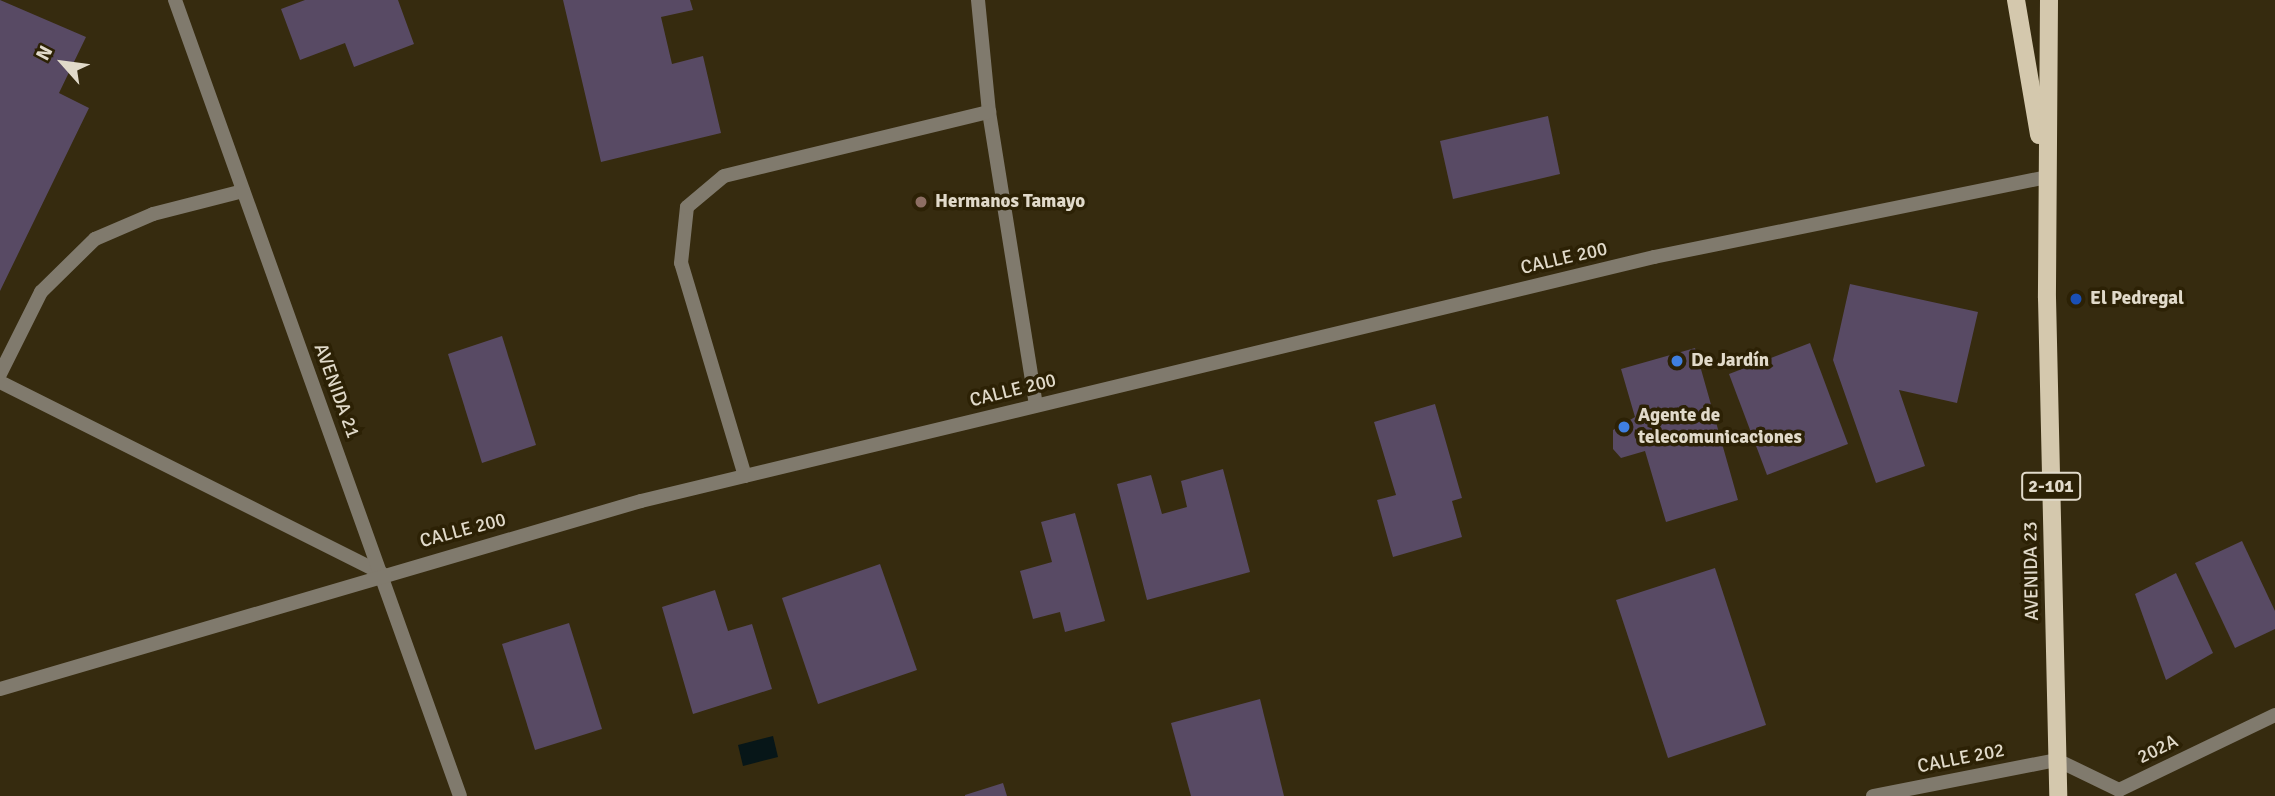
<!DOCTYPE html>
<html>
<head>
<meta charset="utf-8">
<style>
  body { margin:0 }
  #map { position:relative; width:2275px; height:796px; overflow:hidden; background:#362b0f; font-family:Signika,sans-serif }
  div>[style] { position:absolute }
  .water>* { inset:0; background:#071618 }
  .building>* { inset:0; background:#584a64 }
  .lane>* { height:14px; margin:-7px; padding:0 7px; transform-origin:7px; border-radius:7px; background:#807a6d }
  .street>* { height:14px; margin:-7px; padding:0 7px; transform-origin:7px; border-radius:7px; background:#807a6d }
  .primary>* { height:18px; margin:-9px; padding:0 9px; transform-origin:9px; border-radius:9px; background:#d4c8ad }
  .dots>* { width:19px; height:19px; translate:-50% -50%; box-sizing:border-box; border:4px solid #2c2105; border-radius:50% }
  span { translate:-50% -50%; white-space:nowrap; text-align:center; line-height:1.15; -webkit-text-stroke:7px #2c2105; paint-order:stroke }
  .shield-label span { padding:2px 5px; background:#2c2105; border:2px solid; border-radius:5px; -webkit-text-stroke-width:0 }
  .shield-label { font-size:18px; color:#e1daca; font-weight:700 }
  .poi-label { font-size:19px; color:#e1daca; font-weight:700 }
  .left { translate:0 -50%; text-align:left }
  .street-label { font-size:19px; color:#e1daca }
  .north { position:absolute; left:28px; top:28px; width:70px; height:70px; -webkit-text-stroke:5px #2c2105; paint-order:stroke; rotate:298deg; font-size:19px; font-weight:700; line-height:28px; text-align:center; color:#e1daca }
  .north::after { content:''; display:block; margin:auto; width:24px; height:32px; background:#e1daca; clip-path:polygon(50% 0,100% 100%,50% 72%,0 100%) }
</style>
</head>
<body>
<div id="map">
  <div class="water">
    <div style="clip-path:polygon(773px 736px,778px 757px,743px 766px,738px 745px)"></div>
  </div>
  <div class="building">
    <div style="clip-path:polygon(0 0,86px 37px,59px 93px,89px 108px,0 291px)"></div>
    <div style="clip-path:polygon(305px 0,398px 0,414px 44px,354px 67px,345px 43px,300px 60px,281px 9px)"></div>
    <div style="clip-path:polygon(563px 0,690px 0,693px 10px,661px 17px,672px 64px,703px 56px,721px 133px,601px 162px)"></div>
    <div style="clip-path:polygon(1548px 116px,1560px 174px,1453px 199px,1440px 141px)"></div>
    <div style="clip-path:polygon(1850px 284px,1978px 312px,1957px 403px,1899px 390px,1925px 466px,1876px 483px,1833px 360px)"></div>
    <div style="clip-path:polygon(502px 336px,536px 445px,482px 463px,448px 354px)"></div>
    <div style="clip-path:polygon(1810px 343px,1848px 444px,1767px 475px,1729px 374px)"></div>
    <div style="clip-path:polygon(1695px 348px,1738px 500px,1666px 522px,1645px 451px,1621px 458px,1613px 449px,1613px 430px,1635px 417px,1621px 369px)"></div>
    <div style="clip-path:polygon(1435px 404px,1462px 498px,1452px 501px,1462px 537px,1393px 557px,1377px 500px,1396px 495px,1374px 422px)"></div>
    <div style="clip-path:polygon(1223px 469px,1250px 572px,1147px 600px,1117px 484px,1151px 475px,1162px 514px,1187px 507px,1181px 481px)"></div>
    <div style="clip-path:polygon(1075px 513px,1105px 621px,1065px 632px,1060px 612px,1033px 619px,1020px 571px,1052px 562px,1041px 522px)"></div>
    <div style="clip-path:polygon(2242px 541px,2275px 611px,2275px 629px,2235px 648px,2195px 563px)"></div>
    <div style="clip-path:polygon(880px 564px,917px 670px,818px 704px,782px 598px)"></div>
    <div style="clip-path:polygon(1715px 568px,1766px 725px,1668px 758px,1616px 600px)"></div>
    <div style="clip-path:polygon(2176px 573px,2213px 653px,2166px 680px,2135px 594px)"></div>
    <div style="clip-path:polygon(715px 590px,728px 631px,752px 624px,772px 689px,693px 714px,662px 607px)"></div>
    <div style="clip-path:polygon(569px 623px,602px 729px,535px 750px,502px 644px)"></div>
    <div style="clip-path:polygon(1260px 699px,1284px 796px,1191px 796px,1171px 723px)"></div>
    <div style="clip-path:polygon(1003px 783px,1007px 796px,965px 796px,965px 795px)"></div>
  </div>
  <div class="lane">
    <div style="left:978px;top:0;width:113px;rotate:84.4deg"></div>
    <div style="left:989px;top:112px;width:297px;rotate:80.9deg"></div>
    <div style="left:0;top:374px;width:92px;rotate:-63.4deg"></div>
    <div style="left:41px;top:292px;width:76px;rotate:-44.5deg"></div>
    <div style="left:95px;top:239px;width:63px;rotate:-23.3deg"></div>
    <div style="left:153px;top:214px;width:93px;rotate:-14.3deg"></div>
    <div style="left:0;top:382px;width:427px;rotate:26.6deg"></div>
    <div style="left:745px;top:476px;width:222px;rotate:-106.7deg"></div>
    <div style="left:681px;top:263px;width:56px;rotate:-83.9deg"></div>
    <div style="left:687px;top:207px;width:48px;rotate:-40deg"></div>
    <div style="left:724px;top:176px;width:273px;rotate:-13.6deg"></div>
  </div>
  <div class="street">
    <div style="left:175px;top:0;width:845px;rotate:70.3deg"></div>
    <div style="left:0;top:689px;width:668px;rotate:-16.35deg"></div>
    <div style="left:641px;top:501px;width:1042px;rotate:-13.54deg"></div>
    <div style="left:1654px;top:257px;width:400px;rotate:-11.5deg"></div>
    <div style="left:1873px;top:796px;width:187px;rotate:-11.1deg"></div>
    <div style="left:2057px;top:760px;width:69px;rotate:25.8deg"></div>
    <div style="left:2119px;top:790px;width:173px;rotate:-25.7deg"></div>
  </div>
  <div class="primary">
    <div style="left:2016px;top:0;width:137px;rotate:80.3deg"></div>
    <div style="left:2049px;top:0;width:298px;rotate:90.4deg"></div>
    <div style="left:2047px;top:298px;width:498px;rotate:88.7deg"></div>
  </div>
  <div class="dots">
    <div style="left:921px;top:202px;background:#8d6e63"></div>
    <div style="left:2076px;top:299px;background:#1a4fb4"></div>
    <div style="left:1677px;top:361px;background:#3f7fe0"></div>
    <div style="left:1624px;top:427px;background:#3f7fe0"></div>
  </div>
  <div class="shield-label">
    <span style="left:2051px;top:486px">2-101</span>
  </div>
  <div class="poi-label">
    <span class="left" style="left:935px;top:202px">Hermanos Tamayo</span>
    <span class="left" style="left:2090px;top:299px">El Pedregal</span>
    <span class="left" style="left:1691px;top:361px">De Jardín</span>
    <span class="left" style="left:1638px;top:427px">Agente de<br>telecomunicaciones</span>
  </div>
  <div class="street-label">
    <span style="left:1564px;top:259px;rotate:-13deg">CALLE 200</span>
    <span style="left:336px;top:391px;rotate:70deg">AVENIDA 21</span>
    <span style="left:1013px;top:391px;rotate:-14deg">CALLE 200</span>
    <span style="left:463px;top:531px;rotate:-15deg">CALLE 200</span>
    <span style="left:2032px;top:571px;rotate:-91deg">AVENIDA 23</span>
    <span style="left:2158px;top:750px;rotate:-26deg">202A</span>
    <span style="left:1961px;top:759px;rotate:-11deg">CALLE 202</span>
  </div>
  <div class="north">N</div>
</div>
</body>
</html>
